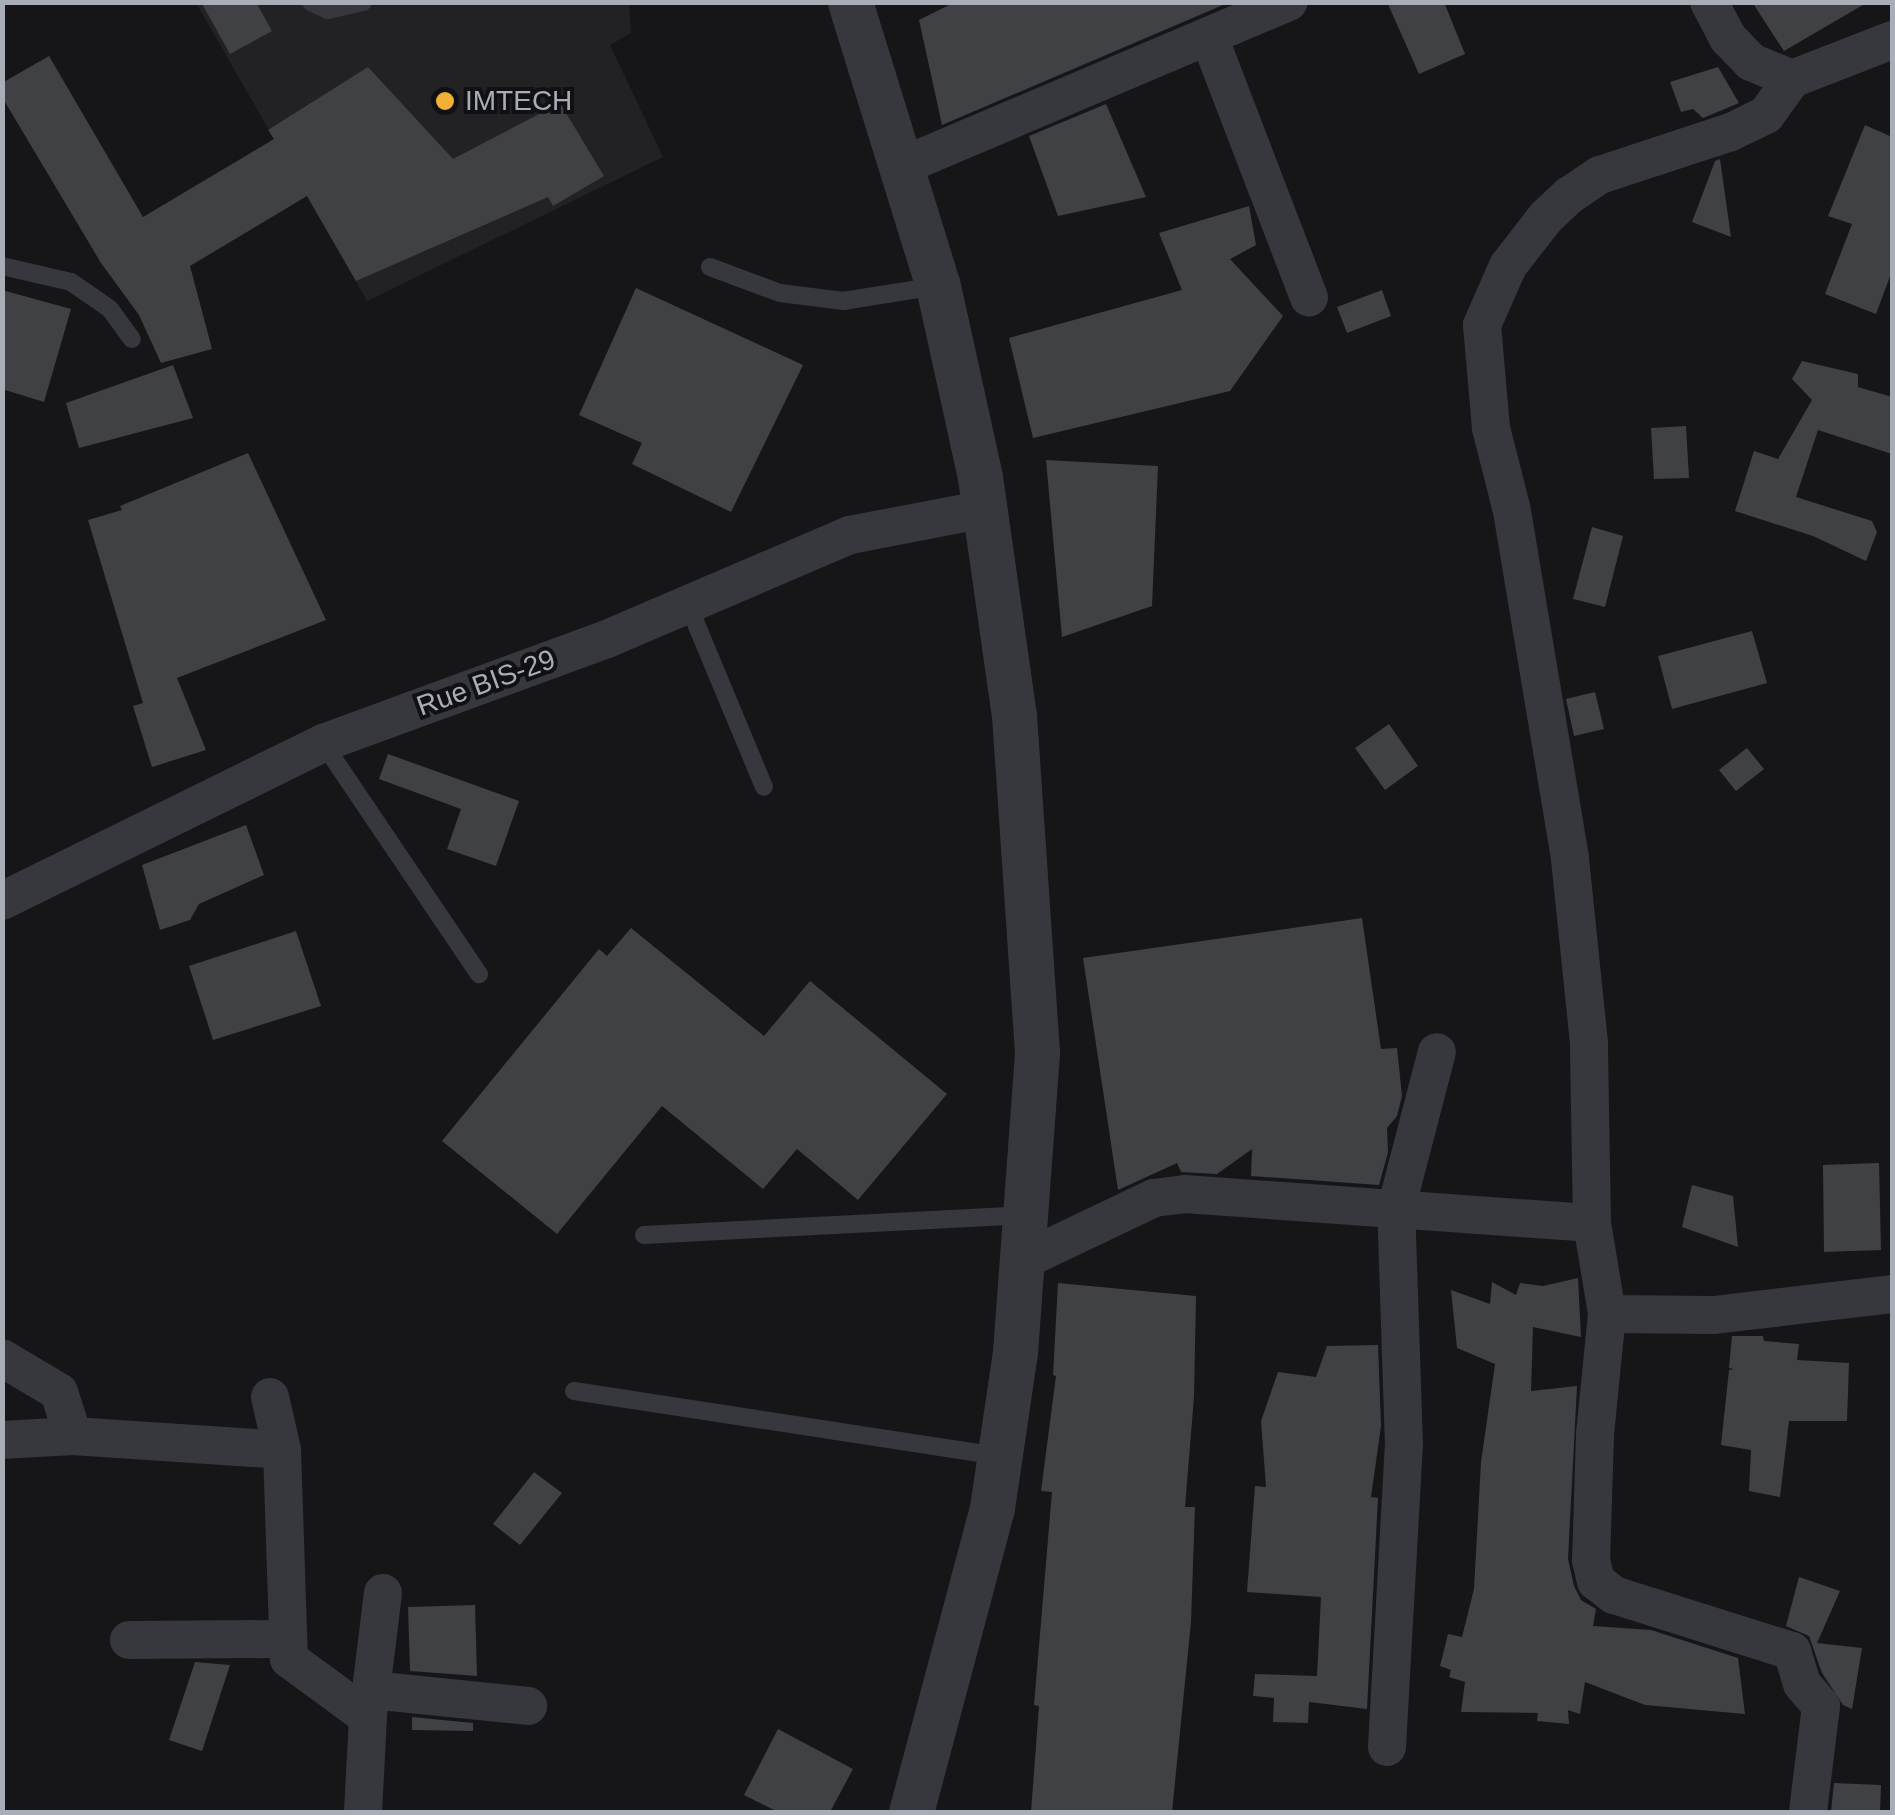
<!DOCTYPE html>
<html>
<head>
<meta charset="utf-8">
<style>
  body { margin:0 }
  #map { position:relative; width:1895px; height:1815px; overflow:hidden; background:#161618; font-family:Arial,sans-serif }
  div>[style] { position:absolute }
  .built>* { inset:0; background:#222225 }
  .building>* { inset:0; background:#404145 }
  .service>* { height:18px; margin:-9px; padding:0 9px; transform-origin:9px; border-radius:9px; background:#37383d }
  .minor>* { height:38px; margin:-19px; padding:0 19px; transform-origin:19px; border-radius:19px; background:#37383d }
  .tertiary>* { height:45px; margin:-22.5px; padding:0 22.5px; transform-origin:22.5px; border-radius:22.5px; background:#37383d }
  .dots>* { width:28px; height:28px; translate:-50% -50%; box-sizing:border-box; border:5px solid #111113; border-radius:50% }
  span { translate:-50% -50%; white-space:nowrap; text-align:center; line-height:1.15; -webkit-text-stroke:8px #111113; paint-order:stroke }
  .poi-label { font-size:28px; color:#a8adb8 }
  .left { translate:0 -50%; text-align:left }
  .street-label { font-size:28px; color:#a8adb8 }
  .frame { position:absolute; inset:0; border:5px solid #a8adb8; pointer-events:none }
</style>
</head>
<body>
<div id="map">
  <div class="built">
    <div style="clip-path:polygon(196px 3px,629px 3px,631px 33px,610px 45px,663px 157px,367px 301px)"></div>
  </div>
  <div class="building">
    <div style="clip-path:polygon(201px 2px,256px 2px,272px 31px,230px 54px)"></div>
    <div style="clip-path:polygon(955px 2px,1230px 2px,942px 125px,919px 20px)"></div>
    <div style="clip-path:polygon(1387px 2px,1444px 2px,1465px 54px,1419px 74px)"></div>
    <div style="clip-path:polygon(1752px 2px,1868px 2px,1784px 51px)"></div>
    <div style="clip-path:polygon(49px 56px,143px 217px,274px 139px,268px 130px,368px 67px,453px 159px,560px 103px,604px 176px,553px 206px,548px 197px,356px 281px,307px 196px,190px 266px,212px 349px,161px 363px,139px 315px,101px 263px,2px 97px,2px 83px)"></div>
    <div style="clip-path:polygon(1718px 67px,1739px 103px,1703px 118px,1693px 109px,1681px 112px,1670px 82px)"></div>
    <div style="clip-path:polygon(1106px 104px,1146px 197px,1058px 216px,1029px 136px)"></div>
    <div style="clip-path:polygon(1865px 125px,1892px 137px,1892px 271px,1876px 314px,1825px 294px,1852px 224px,1828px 216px)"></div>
    <div style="clip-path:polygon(1720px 159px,1731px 237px,1692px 222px,1715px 161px)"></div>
    <div style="clip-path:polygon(1249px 206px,1256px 245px,1230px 259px,1283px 316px,1230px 391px,1033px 438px,1009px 338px,1182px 290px,1159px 233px)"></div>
    <div style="clip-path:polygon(636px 288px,803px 365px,731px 512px,632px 464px,642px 443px,579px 415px)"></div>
    <div style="clip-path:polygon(2px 290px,71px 309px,44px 402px,2px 389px)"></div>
    <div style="clip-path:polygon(1382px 290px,1391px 316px,1347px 333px,1337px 307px)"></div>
    <div style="clip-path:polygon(1802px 361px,1858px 374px,1858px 387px,1892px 397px,1892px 454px,1818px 430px,1796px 497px,1872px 521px,1877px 532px,1866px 561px,1813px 536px,1735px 511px,1754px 451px,1778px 459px,1812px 400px,1792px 379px)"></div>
    <div style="clip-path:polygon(173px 365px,193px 418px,79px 448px,66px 403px)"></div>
    <div style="clip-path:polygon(1686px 426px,1689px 478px,1654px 479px,1651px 428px)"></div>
    <div style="clip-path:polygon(248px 453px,326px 620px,177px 678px,206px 750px,152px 767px,133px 706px,143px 703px,88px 520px,122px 510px,120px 506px)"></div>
    <div style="clip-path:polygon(1046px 460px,1158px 466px,1152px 606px,1062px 637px)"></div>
    <div style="clip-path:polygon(1592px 527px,1623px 536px,1605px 607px,1573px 599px)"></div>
    <div style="clip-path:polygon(1752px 631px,1767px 683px,1672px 709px,1658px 656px)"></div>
    <div style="clip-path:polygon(1595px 692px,1604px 729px,1574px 736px,1566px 699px)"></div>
    <div style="clip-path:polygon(1389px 724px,1418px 766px,1385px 790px,1355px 748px)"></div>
    <div style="clip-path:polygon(1747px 748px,1764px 769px,1736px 791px,1719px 770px)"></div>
    <div style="clip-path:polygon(388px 754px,519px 801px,496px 866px,447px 849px,461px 809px,379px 779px)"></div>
    <div style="clip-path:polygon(246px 825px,264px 875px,199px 904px,190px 920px,160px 930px,142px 865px)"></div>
    <div style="clip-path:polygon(1362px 918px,1381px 1049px,1397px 1048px,1402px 1096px,1397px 1116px,1387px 1128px,1388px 1152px,1379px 1185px,1251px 1176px,1252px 1149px,1217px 1174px,1181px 1172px,1177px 1163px,1118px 1190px,1083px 958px)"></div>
    <div style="clip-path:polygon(631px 928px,764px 1036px,810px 981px,947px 1094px,858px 1200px,797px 1149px,763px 1189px,662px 1106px,557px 1234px,442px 1141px,599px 949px,607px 956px)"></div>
    <div style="clip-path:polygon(296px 931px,321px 1006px,213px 1040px,189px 966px)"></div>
    <div style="clip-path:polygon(1879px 1163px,1881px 1250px,1824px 1252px,1823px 1165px)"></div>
    <div style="clip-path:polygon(1692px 1185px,1733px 1196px,1738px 1247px,1682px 1227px)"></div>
    <div style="clip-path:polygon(1578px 1278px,1581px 1337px,1533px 1327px,1531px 1391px,1577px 1386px,1568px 1559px,1574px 1586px,1581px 1600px,1596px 1609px,1593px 1626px,1651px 1630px,1738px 1658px,1745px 1714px,1645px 1705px,1585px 1682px,1580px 1714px,1568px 1710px,1569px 1724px,1537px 1721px,1538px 1713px,1461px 1712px,1465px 1682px,1449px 1677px,1451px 1670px,1440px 1666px,1448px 1634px,1462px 1637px,1474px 1589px,1481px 1462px,1495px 1364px,1457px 1348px,1451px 1290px,1490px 1304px,1492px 1282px,1516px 1295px,1520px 1283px,1543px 1286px)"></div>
    <div style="clip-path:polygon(1058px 1283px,1196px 1296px,1194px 1397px,1185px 1507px,1195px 1507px,1191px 1622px,1172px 1812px,1031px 1812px,1039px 1706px,1034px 1705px,1052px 1492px,1041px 1491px,1056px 1376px,1053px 1375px)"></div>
    <div style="clip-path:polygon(1732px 1336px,1763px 1336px,1764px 1341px,1799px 1344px,1797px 1360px,1849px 1363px,1847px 1421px,1789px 1421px,1780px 1497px,1749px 1491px,1751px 1450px,1721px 1445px,1729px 1370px,1734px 1369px,1729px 1368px)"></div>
    <div style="clip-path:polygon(1378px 1345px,1381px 1426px,1371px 1497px,1378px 1498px,1367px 1709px,1309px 1702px,1308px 1723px,1273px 1722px,1274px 1698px,1253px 1696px,1255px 1674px,1317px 1676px,1321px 1597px,1247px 1592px,1255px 1486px,1266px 1487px,1261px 1421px,1278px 1372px,1316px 1377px,1327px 1346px)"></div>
    <div style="clip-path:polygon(534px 1472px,562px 1493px,520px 1545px,493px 1524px)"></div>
    <div style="clip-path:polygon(1799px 1577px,1840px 1591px,1817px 1643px,1862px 1648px,1852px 1709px,1843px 1705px,1822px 1673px,1809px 1636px,1786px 1626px)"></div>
    <div style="clip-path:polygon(475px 1605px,477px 1676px,410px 1671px,408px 1607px)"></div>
    <div style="clip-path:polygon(195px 1662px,230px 1665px,202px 1751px,169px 1740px)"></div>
    <div style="clip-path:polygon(412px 1717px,473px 1723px,473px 1731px,412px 1730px)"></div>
    <div style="clip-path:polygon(778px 1729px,853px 1769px,830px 1812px,778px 1812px,744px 1795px)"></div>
    <div style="clip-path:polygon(1834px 1783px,1881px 1785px,1880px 1812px,1831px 1812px)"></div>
  </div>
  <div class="service">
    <div style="left:311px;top:2px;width:19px;rotate:25deg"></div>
    <div style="left:328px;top:10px;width:36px;rotate:-13deg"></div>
    <div style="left:2px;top:266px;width:71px;rotate:13.1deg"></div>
    <div style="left:71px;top:282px;width:47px;rotate:34.7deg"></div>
    <div style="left:110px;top:309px;width:37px;rotate:54deg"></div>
    <div style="left:710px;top:267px;width:75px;rotate:20.4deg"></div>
    <div style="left:780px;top:293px;width:64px;rotate:7.2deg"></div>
    <div style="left:843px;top:301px;width:96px;rotate:-9deg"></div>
    <div style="left:687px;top:602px;width:200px;rotate:67.4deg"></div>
    <div style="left:323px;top:743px;width:279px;rotate:56deg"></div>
    <div style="left:644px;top:1235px;width:380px;rotate:-3deg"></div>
    <div style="left:574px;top:1391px;width:430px;rotate:8.7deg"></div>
  </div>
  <div class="minor">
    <div style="left:1709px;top:2px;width:41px;rotate:62.2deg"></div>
    <div style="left:1728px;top:38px;width:33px;rotate:46deg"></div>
    <div style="left:1751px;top:62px;width:44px;rotate:22.5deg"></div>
    <div style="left:1792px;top:79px;width:107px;rotate:-21.3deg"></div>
    <div style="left:1209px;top:37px;width:279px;rotate:69deg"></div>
    <div style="left:902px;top:166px;width:420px;rotate:-23deg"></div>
    <div style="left:2px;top:901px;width:358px;rotate:-26.2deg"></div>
    <div style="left:323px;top:743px;width:302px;rotate:-20.1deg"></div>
    <div style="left:607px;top:639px;width:264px;rotate:-23.2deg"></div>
    <div style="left:850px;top:535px;width:137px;rotate:-10.9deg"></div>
    <div style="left:1592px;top:1223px;width:180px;rotate:-91deg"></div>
    <div style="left:1589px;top:1043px;width:186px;rotate:-95.9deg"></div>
    <div style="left:1570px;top:858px;width:356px;rotate:-99.5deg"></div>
    <div style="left:1511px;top:507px;width:81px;rotate:-104.2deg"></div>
    <div style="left:1491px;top:428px;width:103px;rotate:-95deg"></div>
    <div style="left:1482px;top:325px;width:64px;rotate:-66.2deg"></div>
    <div style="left:1508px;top:266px;width:62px;rotate:-52.2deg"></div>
    <div style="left:1546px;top:217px;width:33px;rotate:-43deg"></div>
    <div style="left:1570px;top:195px;width:36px;rotate:-34deg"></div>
    <div style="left:1600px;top:175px;width:138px;rotate:-18.2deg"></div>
    <div style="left:1731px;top:132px;width:39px;rotate:-26deg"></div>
    <div style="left:1766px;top:115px;width:44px;rotate:-54.2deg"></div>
    <div style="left:1024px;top:1260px;width:144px;rotate:-25.5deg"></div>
    <div style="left:1154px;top:1198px;width:31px;rotate:-7deg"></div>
    <div style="left:1185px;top:1194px;width:408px;rotate:4.1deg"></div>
    <div style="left:1592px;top:1223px;width:92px;rotate:80.6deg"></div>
    <div style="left:1607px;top:1314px;width:107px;rotate:0.5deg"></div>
    <div style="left:1714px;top:1315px;width:179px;rotate:-6.7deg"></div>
    <div style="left:1607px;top:1314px;width:122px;rotate:95.7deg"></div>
    <div style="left:1595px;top:1435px;width:125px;rotate:91.8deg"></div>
    <div style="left:1591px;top:1560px;width:22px;rotate:77deg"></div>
    <div style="left:1596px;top:1581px;width:23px;rotate:38deg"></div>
    <div style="left:1614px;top:1595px;width:187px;rotate:17.5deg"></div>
    <div style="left:1792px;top:1651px;width:34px;rotate:73deg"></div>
    <div style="left:1802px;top:1684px;width:29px;rotate:49deg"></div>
    <div style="left:1821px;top:1706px;width:107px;rotate:97deg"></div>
    <div style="left:2px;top:1358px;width:66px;rotate:30.8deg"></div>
    <div style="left:59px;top:1392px;width:46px;rotate:72.3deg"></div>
    <div style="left:270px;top:1397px;width:54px;rotate:77.2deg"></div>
    <div style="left:2px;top:1440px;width:71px;rotate:-3.2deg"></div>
    <div style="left:73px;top:1436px;width:209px;rotate:3.8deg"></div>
    <div style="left:282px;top:1450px;width:209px;rotate:88.1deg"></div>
    <div style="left:289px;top:1659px;width:98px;rotate:36.3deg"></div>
    <div style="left:368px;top:1717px;width:95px;rotate:93deg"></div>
    <div style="left:129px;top:1640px;width:158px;rotate:-0.4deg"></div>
    <div style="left:371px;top:1690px;width:158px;rotate:5.8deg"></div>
    <div style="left:368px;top:1715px;width:123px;rotate:-83deg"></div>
    <div style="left:1387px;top:1747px;width:302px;rotate:-86.8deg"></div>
    <div style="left:1404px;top:1445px;width:236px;rotate:-91.9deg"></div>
    <div style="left:1396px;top:1209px;width:162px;rotate:-75.4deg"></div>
  </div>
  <div class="tertiary">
    <div style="left:850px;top:2px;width:297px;rotate:72.8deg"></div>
    <div style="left:938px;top:286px;width:196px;rotate:77.6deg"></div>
    <div style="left:980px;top:477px;width:240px;rotate:81.9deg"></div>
    <div style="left:1014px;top:715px;width:339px;rotate:86.1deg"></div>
    <div style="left:1037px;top:1053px;width:300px;rotate:94.2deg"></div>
    <div style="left:1015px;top:1352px;width:158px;rotate:98.4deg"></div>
    <div style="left:992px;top:1508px;width:315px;rotate:104.9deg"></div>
  </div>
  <div class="dots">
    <div style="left:445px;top:101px;background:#f2b134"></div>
  </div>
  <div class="poi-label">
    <span class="left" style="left:465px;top:101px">IMTECH</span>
  </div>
  <div class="street-label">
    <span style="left:486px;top:683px;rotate:-20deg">Rue BIS-29</span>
  </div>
  <div class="frame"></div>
</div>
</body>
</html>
